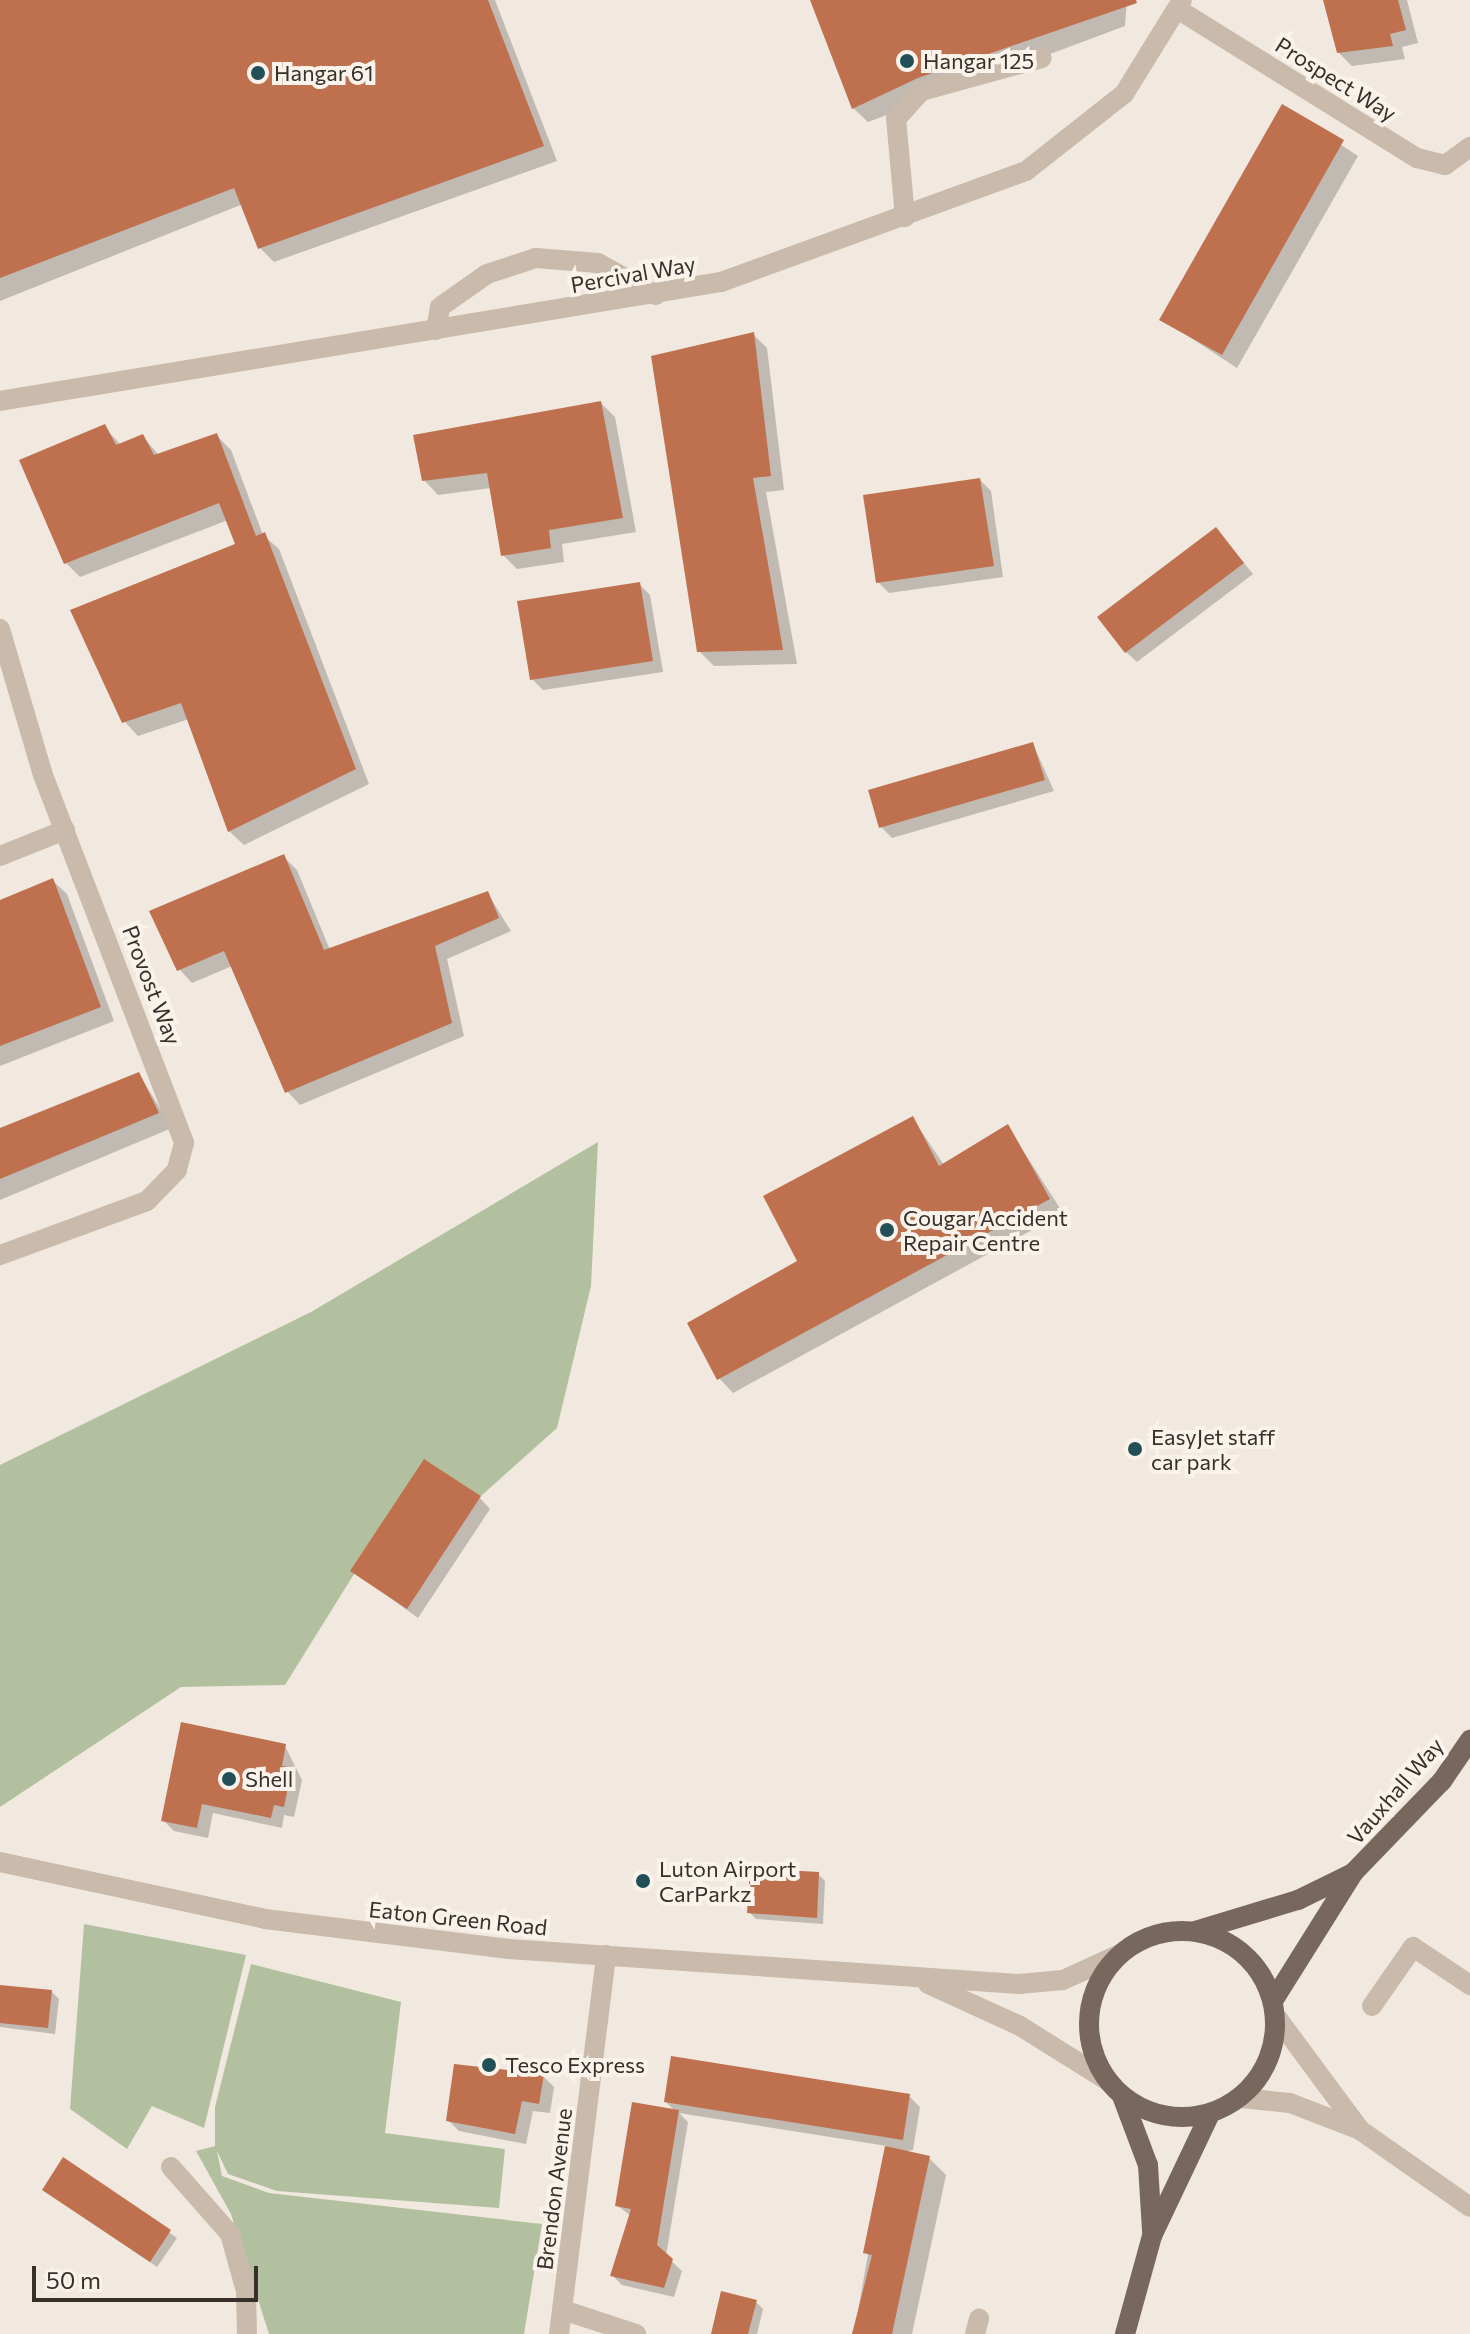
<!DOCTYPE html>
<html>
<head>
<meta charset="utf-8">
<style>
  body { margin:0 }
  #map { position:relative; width:1470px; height:2334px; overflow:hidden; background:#f1e9df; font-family:Commissioner,sans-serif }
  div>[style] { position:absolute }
  .green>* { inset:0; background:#b3c09f }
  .shadow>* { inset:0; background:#0003 }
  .building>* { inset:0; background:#bf714f }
  .minor>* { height:20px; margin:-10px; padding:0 10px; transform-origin:10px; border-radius:10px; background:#c9baab }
  .tertiary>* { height:20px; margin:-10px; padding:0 10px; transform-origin:10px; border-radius:10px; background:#c9baab }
  .primary>* { height:20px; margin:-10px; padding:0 10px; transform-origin:10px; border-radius:10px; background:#78675c }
  .primary>.ring { margin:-10px; padding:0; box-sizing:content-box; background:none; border:20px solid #78675c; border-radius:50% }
  .dots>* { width:22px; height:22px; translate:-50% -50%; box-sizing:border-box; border:4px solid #f9f3eb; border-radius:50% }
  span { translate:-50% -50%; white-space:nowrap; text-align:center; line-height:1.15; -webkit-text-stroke:8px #f9f3eb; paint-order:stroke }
  .poi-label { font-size:22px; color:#372f2a }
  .left { translate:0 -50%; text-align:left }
  .street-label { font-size:22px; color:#372f2a }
  .scale { position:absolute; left:32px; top:2266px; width:226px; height:36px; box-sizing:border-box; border:4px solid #372f2a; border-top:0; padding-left:10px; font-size:24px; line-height:28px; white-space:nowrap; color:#372f2a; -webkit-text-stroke:6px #f9f3eb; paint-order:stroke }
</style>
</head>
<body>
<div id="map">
  <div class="green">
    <div style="clip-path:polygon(598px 1142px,591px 1286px,557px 1428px,481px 1496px,425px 1460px,285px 1685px,181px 1687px,0 1807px,0 1465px,311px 1312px)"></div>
    <div style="clip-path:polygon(84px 1924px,246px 1955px,204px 2128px,152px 2106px,127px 2149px,70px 2109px)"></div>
    <div style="clip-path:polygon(251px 1964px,401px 2002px,385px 2133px,505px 2149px,499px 2208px,277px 2191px,228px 2174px,217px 2151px,222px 2176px,269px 2193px,542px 2224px,524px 2334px,269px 2334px,231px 2214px,196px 2151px,215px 2146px,215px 2107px)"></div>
  </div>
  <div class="shadow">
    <div style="clip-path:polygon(0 0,495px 0,557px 161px,274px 262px,260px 248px,243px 204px,0 301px)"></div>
    <div style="clip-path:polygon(813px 0,1127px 0,1125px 26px,868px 122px,853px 108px)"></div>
    <div style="clip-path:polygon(1325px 0,1407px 0,1418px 43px,1402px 47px,1405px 59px,1352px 66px,1338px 52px)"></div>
    <div style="clip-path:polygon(1283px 107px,1358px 156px,1237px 368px,1162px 319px)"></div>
    <div style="clip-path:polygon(753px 334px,767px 348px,784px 490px,766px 492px,797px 664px,714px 666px,699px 651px)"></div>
    <div style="clip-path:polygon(601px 403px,615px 417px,636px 532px,562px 544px,564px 562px,517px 569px,503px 555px,491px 488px,438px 495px,424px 480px)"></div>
    <div style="clip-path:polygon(104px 427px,121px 445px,142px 436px,159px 455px,216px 435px,231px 450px,263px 535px,279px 549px,369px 784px,244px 845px,229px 831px,189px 719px,138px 736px,124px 721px,238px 545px,228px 520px,80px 577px,66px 563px)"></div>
    <div style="clip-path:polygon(980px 480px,991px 491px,1003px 577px,889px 593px,878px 582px)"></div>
    <div style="clip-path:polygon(1216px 529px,1253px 574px,1137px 662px,1126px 652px)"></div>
    <div style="clip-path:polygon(639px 584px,650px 595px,663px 672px,543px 690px,532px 679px)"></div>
    <div style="clip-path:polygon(1033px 744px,1054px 791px,892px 838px,881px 827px)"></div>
    <div style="clip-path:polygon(284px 857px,297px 870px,330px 950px,488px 894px,511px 931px,447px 959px,464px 1036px,300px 1105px,287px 1091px,232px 966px,192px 983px,179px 969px)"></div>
    <div style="clip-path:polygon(52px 880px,67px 894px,114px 1021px,0 1066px,0 902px)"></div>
    <div style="clip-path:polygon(139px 1074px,172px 1128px,0 1200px,0 1130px)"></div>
    <div style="clip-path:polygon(913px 1119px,944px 1165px,1008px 1127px,1063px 1213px,733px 1393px,719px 1378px)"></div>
    <div style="clip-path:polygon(480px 1498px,490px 1509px,418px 1618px,353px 1571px)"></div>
    <div style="clip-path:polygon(285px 1746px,302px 1780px,294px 1817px,284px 1815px,282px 1828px,213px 1813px,208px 1838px,174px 1831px,163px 1820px)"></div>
    <div style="clip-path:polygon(818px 1874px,825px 1881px,823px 1924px,756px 1919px,749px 1912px)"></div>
    <div style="clip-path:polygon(0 1990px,52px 1992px,59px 1999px,55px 2034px,0 2027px)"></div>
    <div style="clip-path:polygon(543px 2076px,554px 2087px,550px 2113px,533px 2111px,526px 2144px,459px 2131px,448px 2120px)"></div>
    <div style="clip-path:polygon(909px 2096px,920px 2107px,913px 2150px,903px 2152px,929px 2158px,946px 2175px,912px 2334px,854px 2334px,887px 2146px,679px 2113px,688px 2122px,666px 2256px,682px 2271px,674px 2297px,622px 2285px,613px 2276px,631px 2216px,618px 2206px,675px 2111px,666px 2102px)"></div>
    <div style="clip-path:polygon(64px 2160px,177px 2238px,157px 2267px,44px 2190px)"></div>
    <div style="clip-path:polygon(756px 2302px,763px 2309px,757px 2334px,717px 2334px)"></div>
  </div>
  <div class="building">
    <div style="clip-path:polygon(0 0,488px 0,544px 146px,258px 249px,234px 188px,0 278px)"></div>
    <div style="clip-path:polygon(810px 0,1136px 0,1137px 3px,918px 78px,852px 109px)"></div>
    <div style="clip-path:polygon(1323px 0,1398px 0,1406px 30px,1390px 34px,1393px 46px,1337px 53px)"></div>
    <div style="clip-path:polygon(1282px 104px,1344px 140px,1222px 355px,1159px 320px)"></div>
    <div style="clip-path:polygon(754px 332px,771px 476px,753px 478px,783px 650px,697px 652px,651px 356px)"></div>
    <div style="clip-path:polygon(601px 401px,623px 518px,549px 530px,551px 548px,501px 556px,487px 473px,422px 481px,413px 435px)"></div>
    <div style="clip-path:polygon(105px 424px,116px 445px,143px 434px,154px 455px,217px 433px,256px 536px,265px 532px,356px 769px,228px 832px,181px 703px,122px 723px,70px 610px,235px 544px,219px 503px,64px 564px,19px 460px)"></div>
    <div style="clip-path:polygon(980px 478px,994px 566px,876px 583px,863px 495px)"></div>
    <div style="clip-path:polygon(1216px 527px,1244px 563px,1125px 653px,1097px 617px)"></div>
    <div style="clip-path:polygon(640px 582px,653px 661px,530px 680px,517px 601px)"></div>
    <div style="clip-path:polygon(1033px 742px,1045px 780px,879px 828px,868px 790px)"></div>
    <div style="clip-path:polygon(284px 854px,324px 950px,488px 891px,499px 918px,435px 946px,452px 1023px,285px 1093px,224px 951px,177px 971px,149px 911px)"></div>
    <div style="clip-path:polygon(53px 878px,101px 1007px,0 1046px,0 900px)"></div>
    <div style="clip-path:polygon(139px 1072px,159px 1113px,0 1179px,0 1128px)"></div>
    <div style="clip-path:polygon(913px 1116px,939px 1166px,1008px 1124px,1050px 1199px,717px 1380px,687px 1323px,797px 1261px,763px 1196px)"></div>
    <div style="clip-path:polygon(424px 1459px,481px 1496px,407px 1609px,350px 1571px)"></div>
    <div style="clip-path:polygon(181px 1722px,286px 1744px,282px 1766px,292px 1767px,284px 1807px,274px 1805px,271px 1818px,202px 1804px,197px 1828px,161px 1821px)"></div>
    <div style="clip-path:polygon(750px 1868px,819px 1872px,817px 1918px,747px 1913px)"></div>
    <div style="clip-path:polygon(0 1985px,52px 1990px,48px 2028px,0 2023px)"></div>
    <div style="clip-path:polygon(671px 2056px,910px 2094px,903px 2140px,664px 2102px)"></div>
    <div style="clip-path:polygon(454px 2064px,544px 2074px,539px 2104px,522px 2101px,515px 2134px,446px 2121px)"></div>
    <div style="clip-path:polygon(632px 2102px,679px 2110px,657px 2245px,673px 2259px,664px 2288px,610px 2276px,631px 2209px,615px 2206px)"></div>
    <div style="clip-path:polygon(885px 2146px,930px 2156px,892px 2334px,852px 2334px,872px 2255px,863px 2253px)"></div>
    <div style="clip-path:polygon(63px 2157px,171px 2230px,150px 2262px,42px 2190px)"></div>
    <div style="clip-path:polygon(721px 2291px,757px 2300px,748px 2334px,711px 2334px)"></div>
  </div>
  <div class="minor">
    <div style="left:1179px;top:10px;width:280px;rotate:31.9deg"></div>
    <div style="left:1417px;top:158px;width:29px;rotate:14deg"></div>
    <div style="left:1445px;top:165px;width:31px;rotate:-36deg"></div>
    <div style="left:905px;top:217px;width:98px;rotate:-95.2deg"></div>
    <div style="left:896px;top:119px;width:38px;rotate:-48deg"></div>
    <div style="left:921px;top:91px;width:125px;rotate:-15.3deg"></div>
    <div style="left:436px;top:330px;width:23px;rotate:-80deg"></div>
    <div style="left:440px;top:307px;width:57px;rotate:-35.1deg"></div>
    <div style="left:487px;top:274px;width:52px;rotate:-18.1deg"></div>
    <div style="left:536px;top:258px;width:62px;rotate:4.6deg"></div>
    <div style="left:598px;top:263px;width:66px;rotate:28.9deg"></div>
    <div style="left:0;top:629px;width:152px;rotate:73.6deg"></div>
    <div style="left:43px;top:775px;width:394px;rotate:69deg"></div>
    <div style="left:184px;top:1143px;width:28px;rotate:105deg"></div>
    <div style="left:177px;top:1170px;width:43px;rotate:134.1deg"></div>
    <div style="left:147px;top:1201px;width:157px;rotate:159.8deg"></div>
    <div style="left:0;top:856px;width:70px;rotate:-21.8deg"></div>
    <div style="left:1372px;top:2006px;width:72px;rotate:-55.2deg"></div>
    <div style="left:1413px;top:1947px;width:69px;rotate:33.7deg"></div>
    <div style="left:1275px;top:2015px;width:143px;rotate:53.5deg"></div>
    <div style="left:1360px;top:2130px;width:134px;rotate:35deg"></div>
    <div style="left:1241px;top:2098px;width:49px;rotate:5.8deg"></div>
    <div style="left:1290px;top:2103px;width:75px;rotate:21.1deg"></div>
    <div style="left:171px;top:2167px;width:89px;rotate:48.6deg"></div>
    <div style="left:230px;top:2234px;width:59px;rotate:74.3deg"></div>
    <div style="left:246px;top:2291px;width:43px;rotate:88.7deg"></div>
    <div style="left:563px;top:2310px;width:77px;rotate:18.2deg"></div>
    <div style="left:559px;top:2334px;width:382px;rotate:-82.9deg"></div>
    <div style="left:975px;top:2334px;width:16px;rotate:-75deg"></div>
  </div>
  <div class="tertiary">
    <div style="left:0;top:401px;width:731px;rotate:-9.37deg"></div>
    <div style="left:721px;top:282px;width:325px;rotate:-20deg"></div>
    <div style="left:1026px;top:171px;width:125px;rotate:-38.2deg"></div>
    <div style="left:1124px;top:94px;width:110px;rotate:-58.3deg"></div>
    <div style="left:0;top:1862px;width:271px;rotate:12.1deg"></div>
    <div style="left:265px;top:1919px;width:246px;rotate:7deg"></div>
    <div style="left:509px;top:1949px;width:511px;rotate:3.93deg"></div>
    <div style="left:1019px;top:1984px;width:44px;rotate:-5.2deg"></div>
    <div style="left:1063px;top:1980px;width:63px;rotate:-24.5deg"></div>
    <div style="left:928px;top:1984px;width:101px;rotate:24.5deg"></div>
    <div style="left:1020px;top:2026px;width:104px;rotate:32deg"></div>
  </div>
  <div class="primary">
    <div class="ring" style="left:1089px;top:1931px;width:166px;height:166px"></div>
    <div style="left:1195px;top:1931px;width:108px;rotate:-16.8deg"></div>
    <div style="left:1298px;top:1900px;width:59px;rotate:-26.1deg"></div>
    <div style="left:1273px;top:2001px;width:152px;rotate:-57.9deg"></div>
    <div style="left:1354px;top:1872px;width:127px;rotate:-46deg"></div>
    <div style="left:1442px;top:1781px;width:50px;rotate:-55.7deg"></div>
    <div style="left:1122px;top:2096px;width:74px;rotate:69.4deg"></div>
    <div style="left:1148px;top:2165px;width:66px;rotate:86.5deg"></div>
    <div style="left:1125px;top:2334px;width:102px;rotate:-74.6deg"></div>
    <div style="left:1152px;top:2236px;width:135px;rotate:-64.6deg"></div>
  </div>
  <div class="dots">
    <div style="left:907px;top:61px;background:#225056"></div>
    <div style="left:258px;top:73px;background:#225056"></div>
    <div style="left:887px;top:1230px;background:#225056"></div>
    <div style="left:1135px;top:1449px;background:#225056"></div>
    <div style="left:229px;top:1779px;background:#225056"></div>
    <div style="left:643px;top:1881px;background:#225056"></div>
    <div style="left:489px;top:2065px;background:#225056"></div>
  </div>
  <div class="poi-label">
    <span class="left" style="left:923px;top:61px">Hangar 125</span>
    <span class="left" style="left:274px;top:73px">Hangar 61</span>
    <span class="left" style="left:903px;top:1230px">Cougar Accident<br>Repair Centre</span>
    <span class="left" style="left:1151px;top:1449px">EasyJet staff<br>car park</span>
    <span class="left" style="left:245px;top:1779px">Shell</span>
    <span class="left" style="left:659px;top:1881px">Luton Airport<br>CarParkz</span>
    <span class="left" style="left:505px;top:2065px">Tesco Express</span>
  </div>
  <div class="street-label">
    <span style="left:1336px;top:79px;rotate:32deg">Prospect Way</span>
    <span style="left:633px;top:274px;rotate:-10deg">Percival Way</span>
    <span style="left:152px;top:985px;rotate:69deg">Provost Way</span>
    <span style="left:1395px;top:1791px;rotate:-49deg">Vauxhall Way</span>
    <span style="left:458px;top:1918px;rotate:6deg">Eaton Green Road</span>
    <span style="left:554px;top:2189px;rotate:-83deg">Brendon Avenue</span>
  </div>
  <div class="scale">50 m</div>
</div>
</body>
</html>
